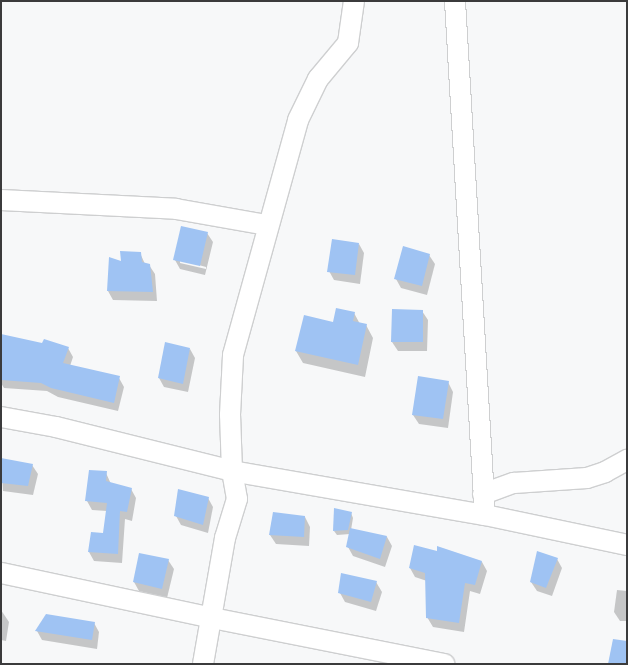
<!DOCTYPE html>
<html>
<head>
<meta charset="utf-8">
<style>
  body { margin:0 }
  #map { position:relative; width:628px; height:665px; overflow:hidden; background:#f7f8f9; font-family:"Nunito Sans",sans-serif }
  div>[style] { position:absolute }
  .shadow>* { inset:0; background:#0003 }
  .building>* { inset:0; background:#9fc3f3 }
  .roads { filter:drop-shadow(1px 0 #cecfd0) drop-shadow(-1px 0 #cecfd0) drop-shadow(0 1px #cecfd0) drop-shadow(0 -1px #cecfd0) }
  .minor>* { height:20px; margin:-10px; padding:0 10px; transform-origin:10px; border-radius:10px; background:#fff }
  span { translate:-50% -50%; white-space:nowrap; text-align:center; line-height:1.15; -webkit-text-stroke:4px #fff; paint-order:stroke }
  .frame { position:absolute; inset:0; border:2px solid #3b3b3c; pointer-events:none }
</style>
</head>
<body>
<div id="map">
  <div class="shadow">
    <div style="clip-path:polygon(evenodd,207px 233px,213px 242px,205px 275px,180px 269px,175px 260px,207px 233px,180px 260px,206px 267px,206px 269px,180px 263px,180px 260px)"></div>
    <div style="clip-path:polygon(359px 244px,364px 253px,360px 284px,334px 280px,329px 271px)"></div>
    <div style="clip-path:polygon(140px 253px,145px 264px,149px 265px,155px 274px,157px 301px,113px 300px,108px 291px,122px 262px)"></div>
    <div style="clip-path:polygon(429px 255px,435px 264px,427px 295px,401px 288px,396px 279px)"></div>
    <div style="clip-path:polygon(422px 311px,428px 320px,427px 351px,398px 351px,392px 342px)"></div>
    <div style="clip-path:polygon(354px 313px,360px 324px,366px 325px,373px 338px,365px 377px,303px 363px,296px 351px,305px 316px,334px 324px)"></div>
    <div style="clip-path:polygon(68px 348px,73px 357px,70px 366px,119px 378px,124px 387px,118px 411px,58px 397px,47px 391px,4px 388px,1px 383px,1px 364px)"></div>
    <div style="clip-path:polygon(190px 349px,195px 358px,188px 392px,164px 387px,159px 378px)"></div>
    <div style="clip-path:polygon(448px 382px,453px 392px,448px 428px,419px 424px,413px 415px)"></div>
    <div style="clip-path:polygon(1px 460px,32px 465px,38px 474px,33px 495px,3px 491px)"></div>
    <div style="clip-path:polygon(106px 473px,111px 484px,131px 489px,136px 498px,132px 521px,125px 519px,122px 563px,94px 561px,89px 552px,92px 533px,105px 534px,107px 511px,92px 510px,87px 501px)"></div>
    <div style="clip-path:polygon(208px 498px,213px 507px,208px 533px,181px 525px,176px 516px)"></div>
    <div style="clip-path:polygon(351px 513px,353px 518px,351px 530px,387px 537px,392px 546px,385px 567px,353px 556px,348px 547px,350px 534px,337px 535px,334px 531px)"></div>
    <div style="clip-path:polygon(305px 517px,310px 527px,309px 546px,276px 544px,270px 535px)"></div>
    <div style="clip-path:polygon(557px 559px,562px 568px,552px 596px,537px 591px,531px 582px)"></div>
    <div style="clip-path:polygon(168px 560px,174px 569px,167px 598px,139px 591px,134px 582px)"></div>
    <div style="clip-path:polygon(482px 562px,487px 571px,480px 594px,470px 591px,464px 632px,433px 627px,427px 617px,427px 581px,415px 577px,410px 568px)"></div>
    <div style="clip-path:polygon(376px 582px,382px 592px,376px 611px,345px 602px,340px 593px)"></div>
    <div style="clip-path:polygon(617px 590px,627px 591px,627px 621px,620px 621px,614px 612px)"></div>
    <div style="clip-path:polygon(1px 610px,9px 622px,6px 641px,1px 640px)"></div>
    <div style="clip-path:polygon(94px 623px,99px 632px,97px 649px,42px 640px,37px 631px)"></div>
  </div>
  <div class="building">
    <div style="clip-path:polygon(181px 226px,208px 232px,200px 266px,173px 260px)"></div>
    <div style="clip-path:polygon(332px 239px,359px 243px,355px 275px,327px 272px)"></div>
    <div style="clip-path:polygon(403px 246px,430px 254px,422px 286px,394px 279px)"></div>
    <div style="clip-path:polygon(120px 251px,141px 252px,142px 262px,150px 264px,153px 292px,107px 291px,109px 257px,121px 261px)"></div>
    <div style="clip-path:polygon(336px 308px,355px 312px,353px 321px,367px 324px,358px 365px,295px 351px,304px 315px,333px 322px)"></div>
    <div style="clip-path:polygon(392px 309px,423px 310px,423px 342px,391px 342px)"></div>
    <div style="clip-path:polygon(1px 334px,42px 343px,44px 339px,69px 347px,63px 363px,120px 376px,114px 403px,51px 388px,41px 383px,1px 380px)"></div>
    <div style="clip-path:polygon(165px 342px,190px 348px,183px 384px,158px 378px)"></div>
    <div style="clip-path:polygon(418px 376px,449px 381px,443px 419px,412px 415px)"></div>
    <div style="clip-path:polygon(1px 458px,33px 464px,28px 486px,1px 483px)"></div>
    <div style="clip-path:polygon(89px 470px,107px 471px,106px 481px,132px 488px,127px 512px,120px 511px,118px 554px,88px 552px,91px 532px,103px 533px,107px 503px,85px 501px)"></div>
    <div style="clip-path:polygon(178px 489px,209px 497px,203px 525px,174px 516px)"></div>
    <div style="clip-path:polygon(334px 508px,352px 512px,348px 530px,333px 531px)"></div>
    <div style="clip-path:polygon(273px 512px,305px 516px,304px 537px,269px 535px)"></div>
    <div style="clip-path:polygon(350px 528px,387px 536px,380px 559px,346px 547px)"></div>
    <div style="clip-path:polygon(414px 545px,437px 551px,437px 546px,482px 561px,475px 585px,465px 583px,459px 623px,426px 618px,425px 573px,409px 568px)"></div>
    <div style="clip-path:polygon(537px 551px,558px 558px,546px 588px,530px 582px)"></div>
    <div style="clip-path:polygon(139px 553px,169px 559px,162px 589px,133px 582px)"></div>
    <div style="clip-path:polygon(341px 573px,377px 581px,371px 602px,338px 593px)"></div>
    <div style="clip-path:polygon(46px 614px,95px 622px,92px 640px,35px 631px)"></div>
    <div style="clip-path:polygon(613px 639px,627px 641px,627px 664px,608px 664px)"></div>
  </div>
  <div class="roads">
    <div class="minor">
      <div style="left:455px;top:1px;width:515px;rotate:86.66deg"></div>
      <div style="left:1px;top:200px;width:175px;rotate:2.9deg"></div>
      <div style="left:176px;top:209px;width:92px;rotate:10deg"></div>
      <div style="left:1px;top:417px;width:56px;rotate:10.3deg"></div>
      <div style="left:56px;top:427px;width:181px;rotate:14deg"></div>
      <div style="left:232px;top:471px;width:257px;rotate:9.9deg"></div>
      <div style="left:485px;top:515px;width:145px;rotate:11.9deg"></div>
      <div style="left:483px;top:494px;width:33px;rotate:-20deg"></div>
      <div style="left:514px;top:483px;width:73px;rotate:-3.9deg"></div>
      <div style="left:587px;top:478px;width:19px;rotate:-18deg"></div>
      <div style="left:605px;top:472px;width:25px;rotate:-29deg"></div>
      <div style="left:1px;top:573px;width:216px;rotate:12deg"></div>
      <div style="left:212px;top:618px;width:237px;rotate:11.2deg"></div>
      <div style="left:203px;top:664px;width:128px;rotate:-80.1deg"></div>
      <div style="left:225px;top:538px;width:41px;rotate:-72.9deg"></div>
      <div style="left:237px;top:499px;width:28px;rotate:-100deg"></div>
      <div style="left:232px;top:471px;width:56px;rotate:-92deg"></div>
      <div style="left:230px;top:415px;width:60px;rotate:-87.1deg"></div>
      <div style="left:233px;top:355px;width:244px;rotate:-74.5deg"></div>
      <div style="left:298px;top:120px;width:46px;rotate:-64deg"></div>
      <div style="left:318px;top:79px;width:47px;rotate:-50.2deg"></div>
      <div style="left:348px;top:43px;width:42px;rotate:-81.9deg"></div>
    </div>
  </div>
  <div class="frame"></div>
</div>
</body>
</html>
